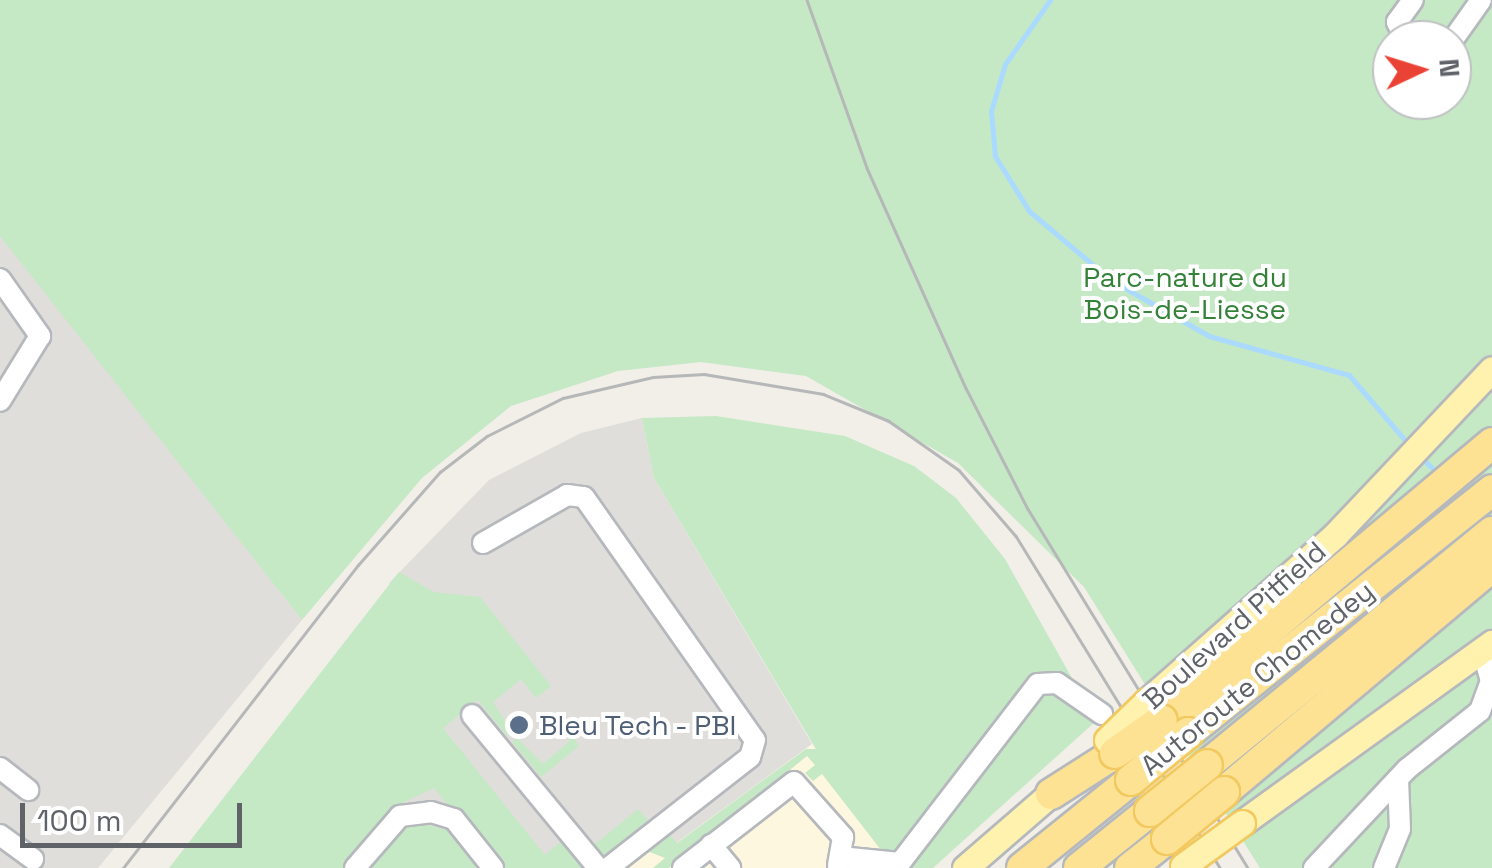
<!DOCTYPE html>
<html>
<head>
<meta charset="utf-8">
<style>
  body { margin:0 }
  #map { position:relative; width:1492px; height:868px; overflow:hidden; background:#f1efe8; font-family:"Space Grotesk",sans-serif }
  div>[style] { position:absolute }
  .commercial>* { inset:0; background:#fef7e0 }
  .industrial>* { inset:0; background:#e0deda }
  .green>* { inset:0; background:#c5e8c5 }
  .stream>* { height:5px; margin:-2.5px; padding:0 2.5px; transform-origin:2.5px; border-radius:2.5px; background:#aadaff }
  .roads { filter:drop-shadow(2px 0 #b5b8bc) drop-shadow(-2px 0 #b5b8bc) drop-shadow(0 2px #b5b8bc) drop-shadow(0 -2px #b5b8bc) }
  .minor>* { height:20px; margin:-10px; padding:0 10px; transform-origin:10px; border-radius:10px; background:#fff }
  .major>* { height:25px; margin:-12.5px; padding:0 12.5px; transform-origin:12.5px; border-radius:12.5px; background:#fff2af }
  .highway>* { height:30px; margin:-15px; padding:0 15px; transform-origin:15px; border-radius:15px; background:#fde293 }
  .tram>* { height:2.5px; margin:-1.25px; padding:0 1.25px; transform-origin:1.25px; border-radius:1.25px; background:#b6b7b8 }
  .bridges { filter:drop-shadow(2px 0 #f2c960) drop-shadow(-2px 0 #f2c960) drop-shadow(0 2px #f2c960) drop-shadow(0 -2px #f2c960) }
  .major-bridge>* { height:25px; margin:-12.5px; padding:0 12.5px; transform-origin:12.5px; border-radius:12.5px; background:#fff2af }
  .highway-bridge>* { height:30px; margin:-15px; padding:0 15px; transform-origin:15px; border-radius:15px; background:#fde293 }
  .dots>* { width:28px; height:28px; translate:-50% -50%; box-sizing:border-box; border:5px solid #fff; border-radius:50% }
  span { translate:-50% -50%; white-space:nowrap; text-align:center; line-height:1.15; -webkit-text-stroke:8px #fff; paint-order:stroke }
  .park-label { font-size:28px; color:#348238 }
  .street-label { font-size:28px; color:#5f6368 }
  .service-label { font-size:28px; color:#4e5e75 }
  .left { translate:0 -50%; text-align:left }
  .north { position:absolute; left:1372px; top:20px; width:100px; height:100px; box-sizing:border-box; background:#fff; border:2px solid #bfc1c3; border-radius:50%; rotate:86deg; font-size:28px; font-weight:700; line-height:40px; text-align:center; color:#5f6368 }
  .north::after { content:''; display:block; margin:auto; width:35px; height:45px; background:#ea4335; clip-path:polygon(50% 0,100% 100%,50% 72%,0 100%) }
  .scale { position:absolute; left:20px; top:803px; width:222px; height:45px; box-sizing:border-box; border:5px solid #5f6368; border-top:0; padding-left:12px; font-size:30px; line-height:35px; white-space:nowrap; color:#5f6368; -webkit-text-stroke:8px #fff; paint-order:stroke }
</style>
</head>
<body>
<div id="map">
  <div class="commercial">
    <div style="clip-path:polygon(812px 744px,895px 868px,625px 868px,668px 833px,677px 843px)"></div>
  </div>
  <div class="industrial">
    <div style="clip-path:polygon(0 233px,302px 620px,98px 868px,0 868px)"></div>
    <div style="clip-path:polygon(642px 418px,654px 478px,812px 744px,676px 843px,668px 834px,625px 868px,486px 868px,410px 824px,390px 798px,456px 744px,442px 728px,389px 583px,489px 480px,581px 433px)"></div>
  </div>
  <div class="green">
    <div style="clip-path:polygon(evenodd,0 0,1492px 0,1492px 868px,1260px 868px,1084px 587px,958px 463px,806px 376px,701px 362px,618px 371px,511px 406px,422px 478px,302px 620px,0 236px,0 0,1392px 40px,1452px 40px,1452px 100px,1392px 100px,1392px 40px)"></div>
    <div style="clip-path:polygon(716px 416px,845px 436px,914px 466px,956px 498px,1005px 559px,1096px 721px,933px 868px,895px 868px,822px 774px,813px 781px,805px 773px,815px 765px,807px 756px,669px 868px,653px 868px,665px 858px,647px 851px,668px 833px,677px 843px,806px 749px,816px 749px,654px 478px,642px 418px)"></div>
    <div style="clip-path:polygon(399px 572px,434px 592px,480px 597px,551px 686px,536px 698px,521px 679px,493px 702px,512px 732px,507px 736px,478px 700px,443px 728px,545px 855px,562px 841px,582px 868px,499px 868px,434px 788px,396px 806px,348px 868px,169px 868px)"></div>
    <div style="clip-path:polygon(561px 717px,579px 746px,541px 777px,512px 742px,517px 738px,543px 764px,570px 741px,555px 722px)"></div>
    <div style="clip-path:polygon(638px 809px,648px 820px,607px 854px,599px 853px,593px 846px)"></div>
    <div style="clip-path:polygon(406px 819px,457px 833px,486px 868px,368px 868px)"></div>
  </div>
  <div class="stream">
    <div style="left:1050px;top:0;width:78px;rotate:125.1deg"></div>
    <div style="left:1005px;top:64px;width:49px;rotate:106.6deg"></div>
    <div style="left:991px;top:111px;width:45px;rotate:84.9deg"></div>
    <div style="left:995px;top:156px;width:65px;rotate:58.3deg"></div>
    <div style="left:1029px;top:211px;width:107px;rotate:40.1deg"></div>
    <div style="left:1111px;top:280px;width:113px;rotate:29.7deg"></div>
    <div style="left:1209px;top:336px;width:145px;rotate:15.6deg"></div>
    <div style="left:1349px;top:375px;width:94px;rotate:49.3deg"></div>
    <div style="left:1421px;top:457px;width:24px;rotate:45deg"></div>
  </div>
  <div class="roads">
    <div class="minor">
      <div style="left:1406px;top:40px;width:20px;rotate:-117deg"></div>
      <div style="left:1397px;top:22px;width:27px;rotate:-54deg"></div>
      <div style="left:1452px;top:41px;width:50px;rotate:-54.7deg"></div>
      <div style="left:0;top:279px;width:70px;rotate:54.9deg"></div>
      <div style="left:40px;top:336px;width:76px;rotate:121.6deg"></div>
      <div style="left:483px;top:543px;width:97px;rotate:-29.7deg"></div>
      <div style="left:567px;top:495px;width:17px;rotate:7deg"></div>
      <div style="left:584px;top:497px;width:297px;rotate:54.9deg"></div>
      <div style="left:755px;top:740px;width:18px;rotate:106deg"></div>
      <div style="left:750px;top:757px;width:180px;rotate:142deg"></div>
      <div style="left:472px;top:715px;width:198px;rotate:50.5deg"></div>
      <div style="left:0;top:768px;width:36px;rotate:38deg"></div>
      <div style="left:0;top:835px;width:41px;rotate:36deg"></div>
      <div style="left:711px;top:845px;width:30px;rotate:50deg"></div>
      <div style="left:840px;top:857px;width:60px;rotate:5.7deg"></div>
      <div style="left:900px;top:863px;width:226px;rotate:-52.4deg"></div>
      <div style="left:1038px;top:684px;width:19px;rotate:-3deg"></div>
      <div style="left:1057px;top:683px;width:55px;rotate:34.6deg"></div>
      <div style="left:355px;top:868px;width:69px;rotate:-49.1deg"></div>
      <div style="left:400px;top:816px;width:31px;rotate:-7deg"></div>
      <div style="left:431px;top:812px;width:24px;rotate:17deg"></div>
      <div style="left:454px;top:819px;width:63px;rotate:51.5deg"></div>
      <div style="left:683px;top:868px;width:140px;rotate:-37.8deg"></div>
      <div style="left:794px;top:782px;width:74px;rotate:48.3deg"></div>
      <div style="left:843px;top:837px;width:29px;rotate:100deg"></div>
      <div style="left:1314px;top:868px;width:136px;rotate:-46.8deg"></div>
      <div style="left:1407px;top:769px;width:93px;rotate:-38.5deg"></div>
      <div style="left:1480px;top:711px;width:32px;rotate:-70deg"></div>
      <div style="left:1491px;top:681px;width:32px;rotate:-106deg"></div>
      <div style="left:1384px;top:868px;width:42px;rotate:-67.7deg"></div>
      <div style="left:1400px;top:829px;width:50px;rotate:-92.3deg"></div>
    </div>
    <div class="major">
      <div style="left:1147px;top:701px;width:251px;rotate:-41.4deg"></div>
      <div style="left:1335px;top:535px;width:228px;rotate:-46.6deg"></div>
      <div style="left:1242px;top:823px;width:308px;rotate:-35.8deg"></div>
      <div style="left:965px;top:868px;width:130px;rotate:-40.9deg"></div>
    </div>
    <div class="highway">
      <div style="left:1162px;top:720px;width:431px;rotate:-40deg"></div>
      <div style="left:1188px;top:733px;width:389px;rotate:-38.6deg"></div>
      <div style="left:1207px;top:765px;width:368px;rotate:-39.3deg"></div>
      <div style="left:1224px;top:792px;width:351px;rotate:-40.1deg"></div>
      <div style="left:1051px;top:794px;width:76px;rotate:-32.6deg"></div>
      <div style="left:1022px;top:868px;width:140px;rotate:-38.9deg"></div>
      <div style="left:1079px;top:868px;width:91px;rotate:-38.8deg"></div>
      <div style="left:1130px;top:868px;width:47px;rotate:-38.1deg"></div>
    </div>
  </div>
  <div class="tram">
    <div style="left:807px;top:0;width:178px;rotate:70.3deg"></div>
    <div style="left:867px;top:168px;width:241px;rotate:65.8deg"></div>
    <div style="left:966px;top:388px;width:136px;rotate:62.9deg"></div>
    <div style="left:1028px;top:509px;width:421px;rotate:58.5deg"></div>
    <div style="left:123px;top:868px;width:383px;rotate:-52.2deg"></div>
    <div style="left:358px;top:565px;width:124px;rotate:-48.6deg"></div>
    <div style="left:440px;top:472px;width:59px;rotate:-37.5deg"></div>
    <div style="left:487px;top:436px;width:85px;rotate:-26.6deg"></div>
    <div style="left:563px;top:398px;width:92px;rotate:-13.1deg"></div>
    <div style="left:653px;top:377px;width:51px;rotate:-3.4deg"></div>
    <div style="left:704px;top:374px;width:121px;rotate:9.5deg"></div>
    <div style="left:823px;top:394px;width:71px;rotate:22.2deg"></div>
    <div style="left:889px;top:421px;width:85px;rotate:35deg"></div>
    <div style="left:959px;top:470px;width:87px;rotate:49.2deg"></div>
    <div style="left:1016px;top:536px;width:390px;rotate:58.4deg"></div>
  </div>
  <div class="bridges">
    <div class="major-bridge">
      <div style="left:1107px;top:740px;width:56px;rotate:-44.3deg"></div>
      <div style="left:1183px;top:866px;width:73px;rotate:-36.1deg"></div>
    </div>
    <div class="highway-bridge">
      <div style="left:1115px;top:753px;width:57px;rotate:-35.1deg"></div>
      <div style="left:1131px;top:780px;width:74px;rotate:-39.5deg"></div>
      <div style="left:1150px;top:811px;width:73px;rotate:-38.9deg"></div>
      <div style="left:1167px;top:839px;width:74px;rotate:-39.5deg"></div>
    </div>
  </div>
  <div class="dots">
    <div style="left:519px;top:725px;background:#5c6f8a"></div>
  </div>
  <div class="park-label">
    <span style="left:1185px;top:293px">Parc-nature du<br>Bois-de-Liesse</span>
  </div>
  <div class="street-label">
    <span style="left:1234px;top:625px;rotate:-42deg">Boulevard Pitfield</span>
    <span style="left:1257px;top:678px;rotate:-39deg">Autoroute Chomedey</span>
  </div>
  <div class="service-label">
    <span class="left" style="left:539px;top:725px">Bleu Tech - PBI</span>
  </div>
  <div class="north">N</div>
  <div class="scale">100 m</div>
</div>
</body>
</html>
